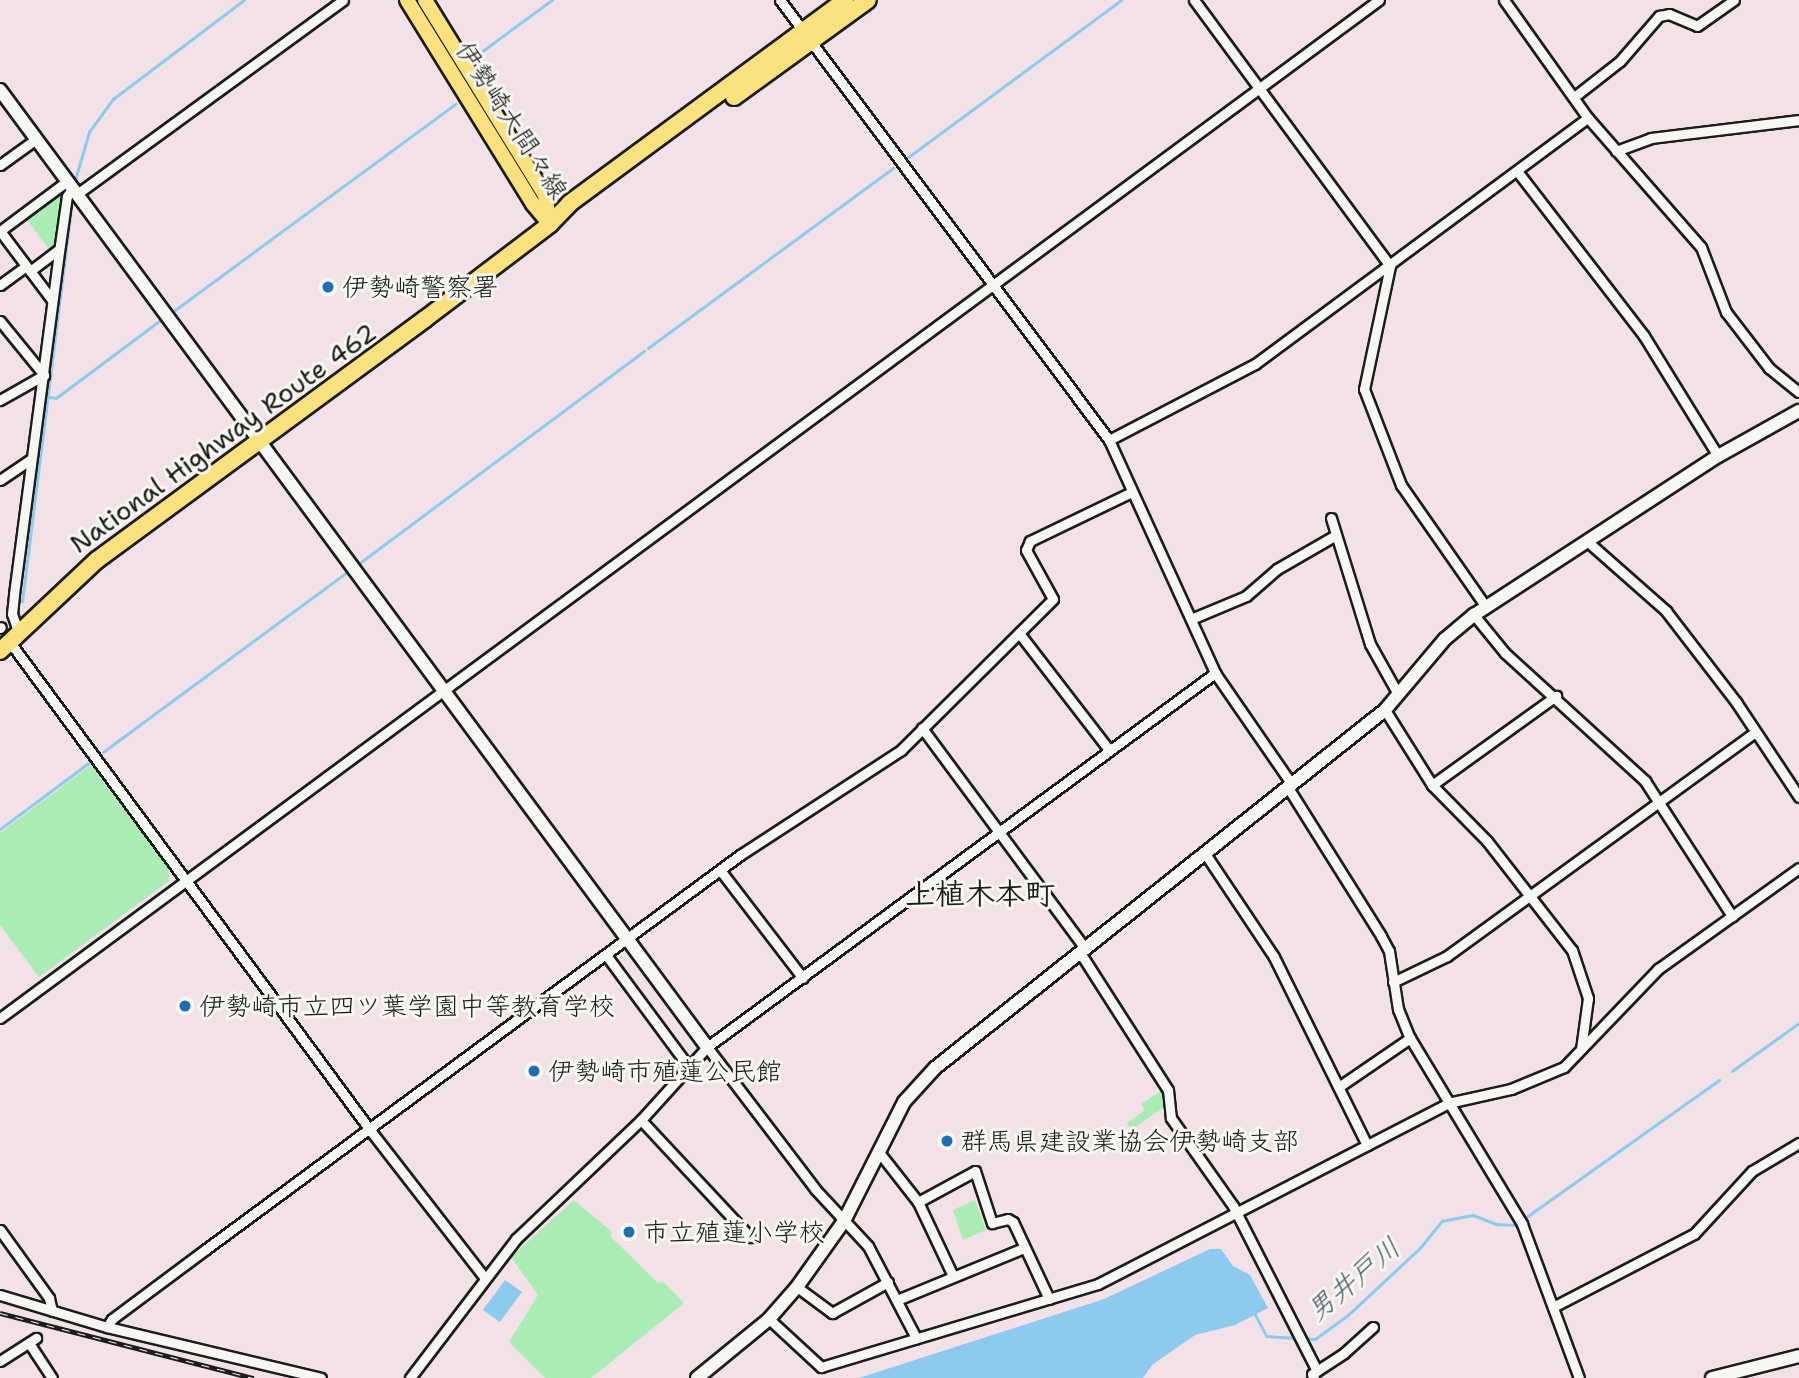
<!DOCTYPE html>
<html>
<head>
<meta charset="utf-8">
<style>
  body { margin:0 }
  #map { position:relative; width:1799px; height:1378px; overflow:hidden; background:#f2e1e6; font-family:"Shantell Sans","Klee One",sans-serif }
  div>[style] { position:absolute }
  .green>* { inset:0; background:#abecb4 }
  .water>* { inset:0; background:#8dcaed }
  .stream>* { height:2.5px; margin:-1.25px; padding:0 1.25px; transform-origin:1.25px; border-radius:1.25px; background:#8dcaed }
  .roads { filter:drop-shadow(2px 0 #1c1c1c) drop-shadow(-2px 0 #1c1c1c) drop-shadow(0 2px #1c1c1c) drop-shadow(0 -2px #1c1c1c) }
  .street>* { height:9px; margin:-4.5px; padding:0 4.5px; transform-origin:4.5px; border-radius:4.5px; background:#f6f6f2 }
  .secondary>* { height:12px; margin:-6px; padding:0 6px; transform-origin:6px; border-radius:6px; background:#f6f6f2 }
  .primary>* { height:14px; margin:-7px; padding:0 7px; transform-origin:7px; border-radius:7px; background:#fae180 }
  .highway>* { height:16px; margin:-8px; padding:0 8px; transform-origin:8px; border-radius:8px; background:#fae180 }
  .rail>* { height:5px; margin-top:-2.5px; transform-origin:0; background:repeating-linear-gradient(90deg,#f6f6f2 0 8px,#1c1c1c 0 16px); box-sizing:border-box; border-block:2px solid #1c1c1c }
  .dots>* { width:19px; height:19px; translate:-50% -50%; box-sizing:border-box; border:4px solid #f6f6f2; border-radius:50% }
  span { translate:-50% -50%; white-space:nowrap; text-align:center; line-height:1.15; -webkit-text-stroke:6px #f6f6f2; paint-order:stroke }
  .street-label { font-size:26px; color:#1c1c1c }
  .poi-label { font-size:26px; color:#1c1c1c }
  .left { translate:0 -50%; text-align:left }
  .water-label { font-size:28px; color:#445965; font-style:italic }
  .quarter-label { font-size:30px; color:#1c1c1c; font-weight:700 }
</style>
</head>
<body>
<div id="map">
  <div class="green">
    <div style="clip-path:polygon(56px 193px,62px 196px,56px 248px,51px 252px,25px 217px)"></div>
    <div style="clip-path:polygon(91px 765px,169px 869px,169px 881px,39px 977px,0 925px,0 833px)"></div>
    <div style="clip-path:polygon(1164px 1089px,1166px 1106px,1131px 1130px,1127px 1123px,1145px 1110px,1141px 1104px)"></div>
    <div style="clip-path:polygon(574px 1200px,611px 1231px,611px 1237px,658px 1283px,663px 1282px,684px 1303px,591px 1378px,545px 1378px,509px 1342px,538px 1295px,511px 1257px)"></div>
    <div style="clip-path:polygon(975px 1200px,986px 1230px,963px 1240px,953px 1210px)"></div>
  </div>
  <div class="water">
    <div style="clip-path:polygon(1210px 1249px,1221px 1249px,1233px 1266px,1250px 1275px,1268px 1308px,1235px 1325px,1195px 1335px,1152px 1365px,1143px 1378px,859px 1378px,1104px 1299px)"></div>
    <div style="clip-path:polygon(505px 1280px,522px 1292px,500px 1322px,483px 1310px)"></div>
  </div>
  <div class="stream">
    <div style="left:477px;top:55px;width:93px;rotate:-36.3deg"></div>
    <div style="left:907px;top:158px;width:266px;rotate:-36.4deg"></div>
    <div style="left:75px;top:180px;width:50px;rotate:-73.7deg"></div>
    <div style="left:89px;top:132px;width:41px;rotate:-54deg"></div>
    <div style="left:113px;top:99px;width:164px;rotate:-37.1deg"></div>
    <div style="left:175px;top:310px;width:348px;rotate:-36.3deg"></div>
    <div style="left:648px;top:348px;width:304px;rotate:-36.3deg"></div>
    <div style="left:49px;top:397px;width:7px;rotate:8deg"></div>
    <div style="left:56px;top:398px;width:132px;rotate:-36.7deg"></div>
    <div style="left:361px;top:562px;width:353px;rotate:-36.7deg"></div>
    <div style="left:22px;top:602px;width:402px;rotate:-82.9deg"></div>
    <div style="left:103px;top:752px;width:303px;rotate:-36.4deg"></div>
    <div style="left:0;top:829px;width:112px;rotate:-36.7deg"></div>
    <div style="left:1732px;top:1071px;width:82px;rotate:-35.6deg"></div>
    <div style="left:1525px;top:1218px;width:238px;rotate:-35.4deg"></div>
    <div style="left:1254px;top:1312px;width:27px;rotate:62deg"></div>
    <div style="left:1267px;top:1336px;width:29px;rotate:4deg"></div>
    <div style="left:1303px;top:1338px;width:12px;rotate:5deg"></div>
    <div style="left:1315px;top:1339px;width:39px;rotate:-36deg"></div>
    <div style="left:1347px;top:1316px;width:100px;rotate:-43deg"></div>
    <div style="left:1420px;top:1248px;width:35px;rotate:-51deg"></div>
    <div style="left:1442px;top:1221px;width:32px;rotate:-11deg"></div>
    <div style="left:1473px;top:1215px;width:26px;rotate:21deg"></div>
    <div style="left:1497px;top:1224px;width:18px;rotate:3deg"></div>
  </div>
  <div class="roads">
    <div class="street">
      <div style="left:780px;top:0;width:549px;rotate:53.21deg"></div>
      <div style="left:1109px;top:440px;width:256px;rotate:65.5deg"></div>
      <div style="left:1215px;top:673px;width:134px;rotate:55.4deg"></div>
      <div style="left:1194px;top:0;width:330px;rotate:53.6deg"></div>
      <div style="left:1390px;top:266px;width:126px;rotate:101.9deg"></div>
      <div style="left:1364px;top:389px;width:103px;rotate:68.9deg"></div>
      <div style="left:1401px;top:485px;width:149px;rotate:55.1deg"></div>
      <div style="left:1504px;top:0;width:145px;rotate:54.6deg"></div>
      <div style="left:1588px;top:118px;width:171px;rotate:48.8deg"></div>
      <div style="left:1701px;top:247px;width:70px;rotate:69deg"></div>
      <div style="left:1726px;top:312px;width:71px;rotate:52.5deg"></div>
      <div style="left:1769px;top:368px;width:38px;rotate:39deg"></div>
      <div style="left:1574px;top:97px;width:58px;rotate:-38deg"></div>
      <div style="left:1620px;top:61px;width:60px;rotate:-49.1deg"></div>
      <div style="left:1659px;top:16px;width:10px;rotate:-11deg"></div>
      <div style="left:1669px;top:14px;width:30px;rotate:23deg"></div>
      <div style="left:1697px;top:26px;width:45px;rotate:-35.1deg"></div>
      <div style="left:1616px;top:151px;width:37px;rotate:-20deg"></div>
      <div style="left:1651px;top:138px;width:149px;rotate:-6.9deg"></div>
      <div style="left:0;top:165px;width:44px;rotate:-35.8deg"></div>
      <div style="left:1517px;top:171px;width:208px;rotate:52.4deg"></div>
      <div style="left:1644px;top:336px;width:141px;rotate:58.3deg"></div>
      <div style="left:77px;top:194px;width:329px;rotate:-36.1deg"></div>
      <div style="left:30px;top:271px;width:36px;rotate:-37deg"></div>
      <div style="left:0;top:285px;width:32px;rotate:-36deg"></div>
      <div style="left:52px;top:300px;width:86px;rotate:-127deg"></div>
      <div style="left:0;top:231px;width:84px;rotate:-36.7deg"></div>
      <div style="left:0;top:321px;width:70px;rotate:50.8deg"></div>
      <div style="left:44px;top:375px;width:51px;rotate:150.4deg"></div>
      <div style="left:1109px;top:440px;width:165px;rotate:-27.5deg"></div>
      <div style="left:1255px;top:364px;width:414px;rotate:-36.5deg"></div>
      <div style="left:0;top:480px;width:37px;rotate:-34deg"></div>
      <div style="left:1331px;top:518px;width:132px;rotate:72.8deg"></div>
      <div style="left:1370px;top:644px;width:57px;rotate:60.8deg"></div>
      <div style="left:1587px;top:541px;width:106px;rotate:41.5deg"></div>
      <div style="left:1666px;top:611px;width:115px;rotate:52.4deg"></div>
      <div style="left:1736px;top:702px;width:114px;rotate:56.4deg"></div>
      <div style="left:1474px;top:615px;width:49px;rotate:50.8deg"></div>
      <div style="left:1505px;top:653px;width:190px;rotate:42.4deg"></div>
      <div style="left:1645px;top:781px;width:161px;rotate:57.2deg"></div>
      <div style="left:1191px;top:619px;width:60px;rotate:-22.7deg"></div>
      <div style="left:1246px;top:596px;width:41px;rotate:-41.1deg"></div>
      <div style="left:1277px;top:569px;width:68px;rotate:-30deg"></div>
      <div style="left:0;top:628px;width:1px;rotate:-45deg"></div>
      <div style="left:18px;top:631px;width:18px;rotate:-109deg"></div>
      <div style="left:12px;top:614px;width:20px;rotate:-84deg"></div>
      <div style="left:14px;top:594px;width:352px;rotate:-82.5deg"></div>
      <div style="left:60px;top:245px;width:49px;rotate:-81.9deg"></div>
      <div style="left:67px;top:196px;width:10px;rotate:-53deg"></div>
      <div style="left:1019px;top:633px;width:148px;rotate:52.4deg"></div>
      <div style="left:9px;top:641px;width:608px;rotate:53.56deg"></div>
      <div style="left:370px;top:1130px;width:187px;rotate:52.2deg"></div>
      <div style="left:1385px;top:710px;width:89px;rotate:57.9deg"></div>
      <div style="left:1432px;top:785px;width:78px;rotate:45.5deg"></div>
      <div style="left:1487px;top:841px;width:138px;rotate:52.1deg"></div>
      <div style="left:1572px;top:950px;width:51px;rotate:71.6deg"></div>
      <div style="left:1588px;top:998px;width:51px;rotate:97.8deg"></div>
      <div style="left:922px;top:728px;width:272px;rotate:53.5deg"></div>
      <div style="left:1432px;top:785px;width:153px;rotate:-35.7deg"></div>
      <div style="left:1287px;top:786px;width:177px;rotate:57.9deg"></div>
      <div style="left:1381px;top:936px;width:17px;rotate:62deg"></div>
      <div style="left:1389px;top:951px;width:59px;rotate:81.2deg"></div>
      <div style="left:1398px;top:1009px;width:31px;rotate:68deg"></div>
      <div style="left:1410px;top:1038px;width:217px;rotate:58.9deg"></div>
      <div style="left:1522px;top:1224px;width:164px;rotate:69.7deg"></div>
      <div style="left:1204px;top:852px;width:126px;rotate:56.3deg"></div>
      <div style="left:1274px;top:957px;width:210px;rotate:63.7deg"></div>
      <div style="left:720px;top:870px;width:136px;rotate:52.5deg"></div>
      <div style="left:1079px;top:951px;width:165px;rotate:57.4deg"></div>
      <div style="left:1168px;top:1090px;width:28px;rotate:84deg"></div>
      <div style="left:1171px;top:1118px;width:108px;rotate:54.8deg"></div>
      <div style="left:1233px;top:1206px;width:185px;rotate:63deg"></div>
      <div style="left:606px;top:955px;width:139px;rotate:53.5deg"></div>
      <div style="left:1393px;top:982px;width:60px;rotate:-25.7deg"></div>
      <div style="left:1447px;top:956px;width:378px;rotate:-36deg"></div>
      <div style="left:0;top:1018px;width:1714px;rotate:-36.44deg"></div>
      <div style="left:707px;top:1047px;width:178px;rotate:52.7deg"></div>
      <div style="left:815px;top:1189px;width:78px;rotate:47.1deg"></div>
      <div style="left:868px;top:1246px;width:104px;rotate:62.4deg"></div>
      <div style="left:1340px;top:1086px;width:85px;rotate:-34.4deg"></div>
      <div style="left:641px;top:1120px;width:160px;rotate:47deg"></div>
      <div style="left:878px;top:1151px;width:65px;rotate:51.9deg"></div>
      <div style="left:918px;top:1202px;width:82px;rotate:64.7deg"></div>
      <div style="left:918px;top:1202px;width:65px;rotate:-28.5deg"></div>
      <div style="left:975px;top:1171px;width:55px;rotate:71.9deg"></div>
      <div style="left:992px;top:1223px;width:16px;rotate:-14deg"></div>
      <div style="left:1008px;top:1219px;width:6px;rotate:31deg"></div>
      <div style="left:1013px;top:1222px;width:85px;rotate:64.9deg"></div>
      <div style="left:0;top:1230px;width:84px;rotate:54.2deg"></div>
      <div style="left:49px;top:1298px;width:13px;rotate:77deg"></div>
      <div style="left:797px;top:1287px;width:44px;rotate:36.6deg"></div>
      <div style="left:832px;top:1313px;width:64px;rotate:-29deg"></div>
      <div style="left:0;top:1295px;width:112px;rotate:16.7deg"></div>
      <div style="left:107px;top:1327px;width:220px;rotate:13.4deg"></div>
      <div style="left:897px;top:1300px;width:137px;rotate:-22.3deg"></div>
      <div style="left:1553px;top:1307px;width:159px;rotate:-27.4deg"></div>
      <div style="left:1694px;top:1234px;width:86px;rotate:-47.4deg"></div>
      <div style="left:1752px;top:1171px;width:55px;rotate:-30.8deg"></div>
      <div style="left:769px;top:1319px;width:71px;rotate:42.7deg"></div>
      <div style="left:821px;top:1367px;width:289px;rotate:-16.7deg"></div>
      <div style="left:1098px;top:1284px;width:394px;rotate:-27.3deg"></div>
      <div style="left:1448px;top:1103px;width:65px;rotate:-12.5deg"></div>
      <div style="left:1511px;top:1089px;width:57px;rotate:-22.5deg"></div>
      <div style="left:1564px;top:1067px;width:136px;rotate:-46.2deg"></div>
      <div style="left:1658px;top:969px;width:173px;rotate:-35.6deg"></div>
      <div style="left:107px;top:1327px;width:9px;rotate:-58deg"></div>
      <div style="left:112px;top:1319px;width:117px;rotate:-36.7deg"></div>
      <div style="left:206px;top:1249px;width:664px;rotate:-36.42deg"></div>
      <div style="left:740px;top:855px;width:192px;rotate:-33.1deg"></div>
      <div style="left:901px;top:750px;width:214px;rotate:-44.8deg"></div>
      <div style="left:1053px;top:599px;width:56px;rotate:-118.9deg"></div>
      <div style="left:1026px;top:550px;width:10px;rotate:-66deg"></div>
      <div style="left:1030px;top:541px;width:113px;rotate:-25.7deg"></div>
      <div style="left:29px;top:1343px;width:42px;rotate:56.7deg"></div>
      <div style="left:0;top:1361px;width:43px;rotate:-32.6deg"></div>
      <div style="left:410px;top:1378px;width:175px;rotate:-52.7deg"></div>
      <div style="left:516px;top:1239px;width:173px;rotate:-43.6deg"></div>
      <div style="left:641px;top:1120px;width:98px;rotate:-47.9deg"></div>
      <div style="left:707px;top:1047px;width:631px;rotate:-36.36deg"></div>
      <div style="left:1314px;top:1378px;width:4px;rotate:-117deg"></div>
      <div style="left:1312px;top:1374px;width:38px;rotate:-33deg"></div>
      <div style="left:1344px;top:1353px;width:39px;rotate:-42deg"></div>
    </div>
    <div class="secondary">
      <div style="left:0;top:90px;width:1190px;rotate:53.54deg"></div>
      <div style="left:697px;top:1378px;width:93px;rotate:-39.3deg"></div>
      <div style="left:769px;top:1319px;width:43px;rotate:-48.8deg"></div>
      <div style="left:797px;top:1287px;width:81px;rotate:-54.5deg"></div>
      <div style="left:844px;top:1221px;width:133px;rotate:-63.2deg"></div>
      <div style="left:904px;top:1102px;width:46px;rotate:-47.6deg"></div>
      <div style="left:935px;top:1068px;width:575px;rotate:-38.5deg"></div>
      <div style="left:1385px;top:710px;width:93px;rotate:-49.8deg"></div>
      <div style="left:1445px;top:639px;width:38px;rotate:-40deg"></div>
      <div style="left:1474px;top:615px;width:291px;rotate:-33.1deg"></div>
      <div style="left:1718px;top:456px;width:93px;rotate:-29.1deg"></div>
      <div style="left:1712px;top:1378px;width:90px;rotate:-14.2deg"></div>
    </div>
    <div class="primary">
      <div style="left:407px;top:0;width:240px;rotate:58.3deg"></div>
      <div style="left:533px;top:204px;width:26px;rotate:50deg"></div>
      <div style="left:425px;top:0;width:229px;rotate:58.4deg"></div>
      <div style="left:545px;top:195px;width:27px;rotate:80deg"></div>
    </div>
    <div class="highway">
      <div style="left:734px;top:97px;width:165px;rotate:-35.9deg"></div>
      <div style="left:0;top:651px;width:133px;rotate:-43.2deg"></div>
      <div style="left:97px;top:560px;width:407px;rotate:-36.3deg"></div>
      <div style="left:425px;top:319px;width:157px;rotate:-37.2deg"></div>
      <div style="left:550px;top:224px;width:29px;rotate:-46deg"></div>
      <div style="left:570px;top:203px;width:342px;rotate:-36.4deg"></div>
    </div>
  </div>
  <div class="rail">
    <div style="left:0;top:1313px;width:262px;rotate:14.4deg"></div>
  </div>
  <div class="dots">
    <div style="left:328px;top:287px;background:#1f6fb2"></div>
    <div style="left:185px;top:1006px;background:#1f6fb2"></div>
    <div style="left:534px;top:1071px;background:#1f6fb2"></div>
    <div style="left:947px;top:1141px;background:#1f6fb2"></div>
    <div style="left:629px;top:1232px;background:#1f6fb2"></div>
  </div>
  <div class="street-label">
    <span style="left:512px;top:120px;rotate:57deg">伊勢崎大間々線</span>
    <span style="left:223px;top:438px;rotate:-36deg">National Highway Route 462</span>
  </div>
  <div class="poi-label">
    <span class="left" style="left:342px;top:287px">伊勢崎警察署</span>
    <span class="left" style="left:199px;top:1006px">伊勢崎市立四ツ葉学園中等教育学校</span>
    <span class="left" style="left:548px;top:1071px">伊勢崎市殖蓮公民館</span>
    <span class="left" style="left:961px;top:1141px">群馬県建設業協会伊勢崎支部</span>
    <span class="left" style="left:643px;top:1232px">市立殖蓮小学校</span>
  </div>
  <div class="water-label">
    <span style="left:1353px;top:1279px;rotate:-40deg">男井戸川</span>
  </div>
  <div class="quarter-label">
    <span style="left:980px;top:894px">上植木本町</span>
  </div>
</div>
</body>
</html>
